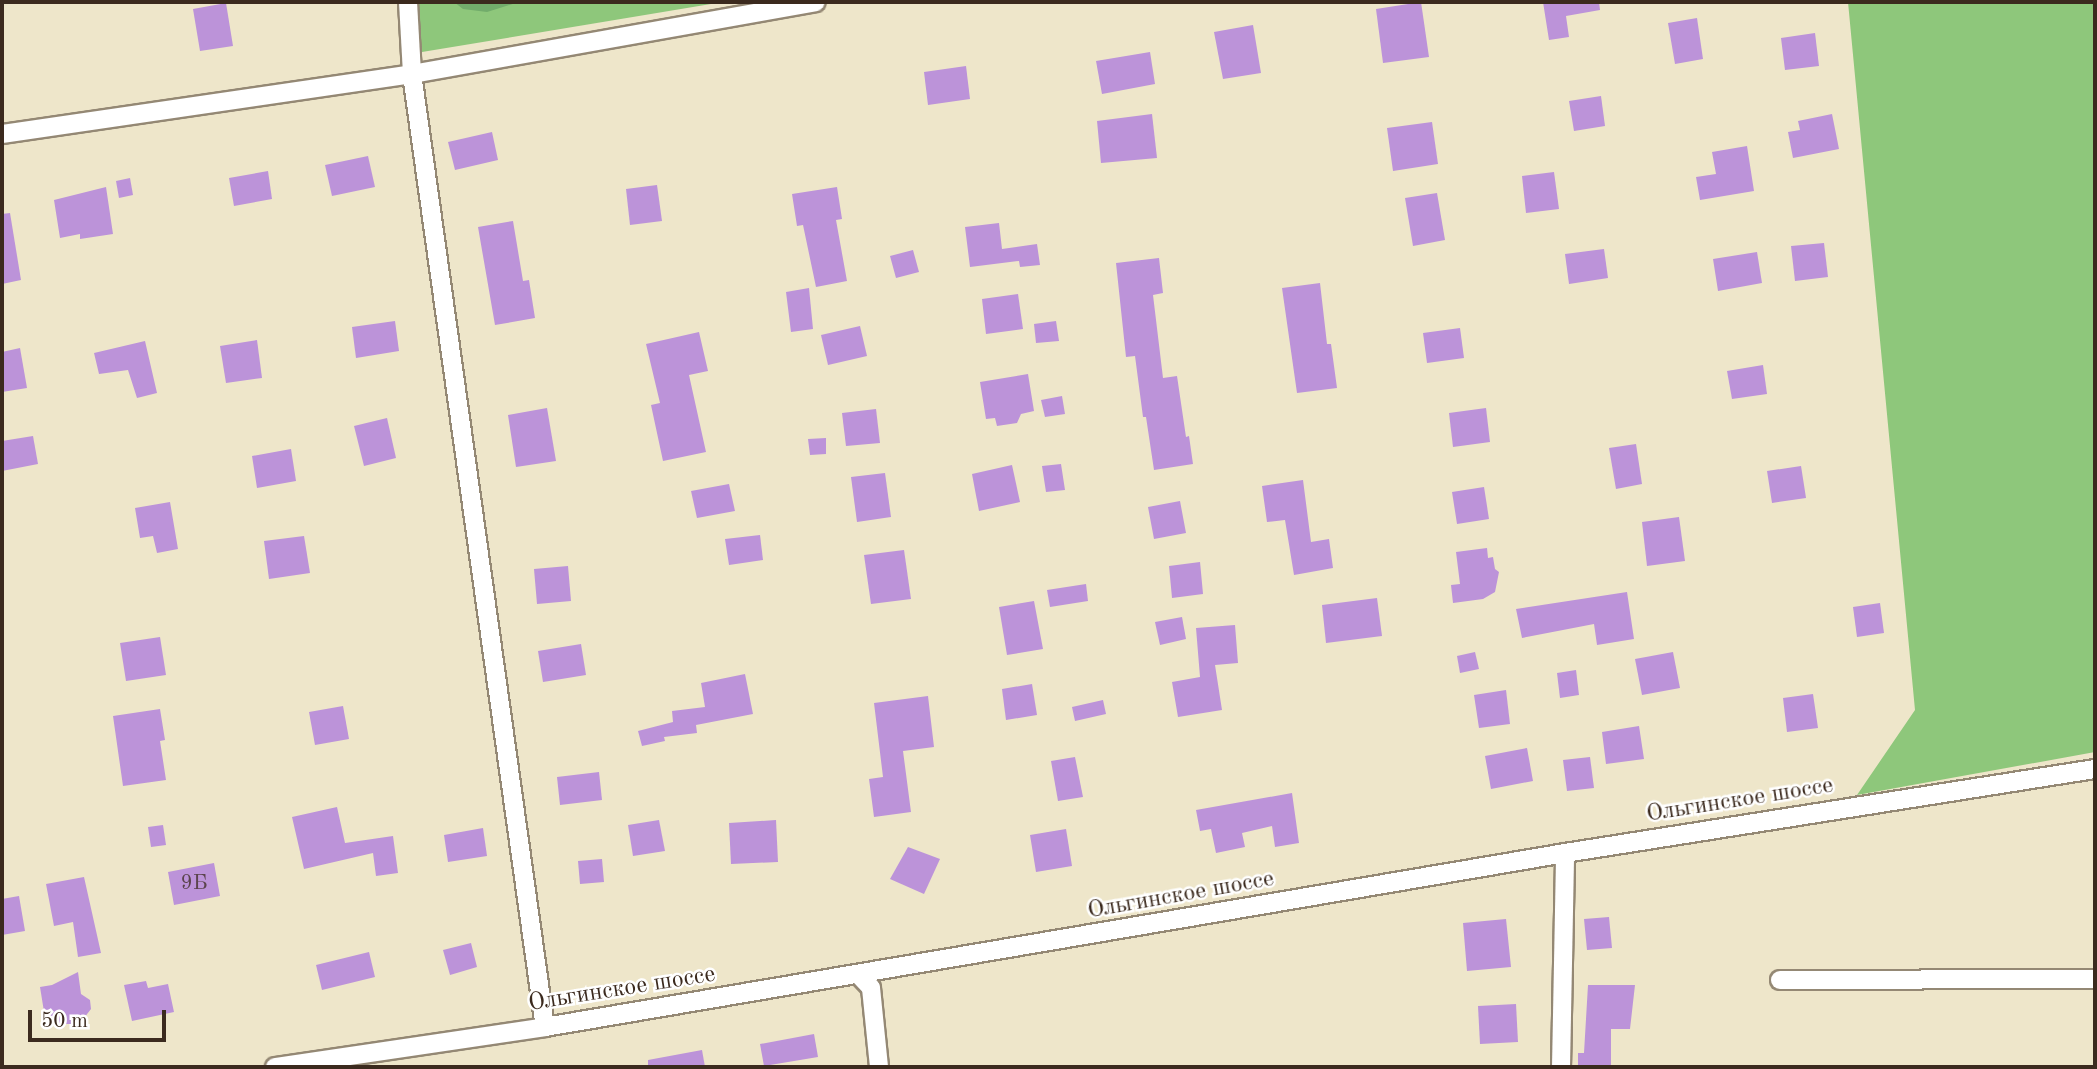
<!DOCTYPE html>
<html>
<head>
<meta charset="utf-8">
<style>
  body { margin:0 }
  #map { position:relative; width:2097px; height:1069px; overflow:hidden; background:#eee6ca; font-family:"Old Standard TT",serif }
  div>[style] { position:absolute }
  .green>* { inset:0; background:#8ec77b }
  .forest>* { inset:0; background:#72ac6b }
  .building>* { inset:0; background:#bc93d9 }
  .roads { filter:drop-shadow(2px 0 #948874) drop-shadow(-2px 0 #948874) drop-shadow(0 2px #948874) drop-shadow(0 -2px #948874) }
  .minor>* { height:18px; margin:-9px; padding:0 9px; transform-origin:9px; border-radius:9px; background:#fff }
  span { translate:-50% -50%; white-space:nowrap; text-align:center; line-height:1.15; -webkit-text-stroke:5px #fff; paint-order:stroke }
  .number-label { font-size:21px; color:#5b444d }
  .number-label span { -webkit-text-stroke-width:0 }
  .street-label { font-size:24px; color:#3b2a1e }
  .frame { position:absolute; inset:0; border:4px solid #3b2a1e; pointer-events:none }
  .scale { position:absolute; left:28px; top:1010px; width:138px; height:32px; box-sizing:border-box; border:4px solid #3b2a1e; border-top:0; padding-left:9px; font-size:21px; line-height:24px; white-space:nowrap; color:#3b2a1e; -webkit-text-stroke:5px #fff; paint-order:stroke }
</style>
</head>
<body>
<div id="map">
  <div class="green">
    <div style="clip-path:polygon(411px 2px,723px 2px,422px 52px,411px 36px)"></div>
    <div style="clip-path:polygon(1848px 2px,2095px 2px,2095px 752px,1857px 795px,1915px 710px)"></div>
  </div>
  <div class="forest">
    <div style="clip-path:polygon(454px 2px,519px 2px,487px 12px,463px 9px)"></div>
  </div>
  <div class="building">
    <div style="clip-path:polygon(1421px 2px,1429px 57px,1383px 63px,1376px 9px)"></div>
    <div style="clip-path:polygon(1543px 2px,1599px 2px,1600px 10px,1566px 16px,1569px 37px,1549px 40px)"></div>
    <div style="clip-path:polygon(226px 3px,233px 46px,200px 51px,193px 9px)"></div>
    <div style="clip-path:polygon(1697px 18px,1703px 59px,1675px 64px,1668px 23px)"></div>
    <div style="clip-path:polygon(1253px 25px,1261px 73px,1223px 79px,1214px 32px)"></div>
    <div style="clip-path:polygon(1815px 33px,1819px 66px,1785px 70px,1781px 38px)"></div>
    <div style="clip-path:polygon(1150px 52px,1155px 84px,1102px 94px,1096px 61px)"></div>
    <div style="clip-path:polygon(966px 66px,970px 99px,928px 105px,924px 72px)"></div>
    <div style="clip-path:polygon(1601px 96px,1605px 126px,1574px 131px,1569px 101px)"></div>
    <div style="clip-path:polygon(1152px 114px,1157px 158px,1101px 163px,1097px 121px)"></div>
    <div style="clip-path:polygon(1832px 114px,1839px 149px,1793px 158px,1788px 132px,1800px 130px,1798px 121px)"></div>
    <div style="clip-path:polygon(1432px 122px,1438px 164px,1393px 171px,1387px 128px)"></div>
    <div style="clip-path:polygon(492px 132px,498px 160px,455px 170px,448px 142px)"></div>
    <div style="clip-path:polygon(1747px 146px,1754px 191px,1700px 200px,1696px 177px,1716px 174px,1712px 152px)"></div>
    <div style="clip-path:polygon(368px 156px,375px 187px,332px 196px,325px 165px)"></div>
    <div style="clip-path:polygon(268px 171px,272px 199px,234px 206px,229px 178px)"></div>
    <div style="clip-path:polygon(1554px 172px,1559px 209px,1526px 213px,1522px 176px)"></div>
    <div style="clip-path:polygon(130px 178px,133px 195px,119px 198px,116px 181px)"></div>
    <div style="clip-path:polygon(657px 185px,662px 221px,630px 225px,626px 189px)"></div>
    <div style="clip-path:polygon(106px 187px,113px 234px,80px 239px,80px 234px,60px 238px,54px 200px)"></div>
    <div style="clip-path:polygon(837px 187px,842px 219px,836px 220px,847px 281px,816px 287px,803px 225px,797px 226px,792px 194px)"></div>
    <div style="clip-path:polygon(1437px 193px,1445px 240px,1413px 246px,1405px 198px)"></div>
    <div style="clip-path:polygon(10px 213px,21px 280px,2px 284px,2px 214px)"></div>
    <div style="clip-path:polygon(513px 221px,523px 281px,529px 280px,535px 318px,495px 325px,478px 227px)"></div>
    <div style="clip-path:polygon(999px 223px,1002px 249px,1037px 244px,1040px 265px,1020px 267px,1019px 261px,970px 267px,965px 227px)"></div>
    <div style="clip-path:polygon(1824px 243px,1828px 277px,1795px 281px,1791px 246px)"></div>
    <div style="clip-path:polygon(1604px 249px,1608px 278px,1569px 284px,1565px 254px)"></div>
    <div style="clip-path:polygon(913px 250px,919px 272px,896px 278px,890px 256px)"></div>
    <div style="clip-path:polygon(1757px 252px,1762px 283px,1718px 291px,1713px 259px)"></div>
    <div style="clip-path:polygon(1159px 258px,1163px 293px,1153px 295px,1163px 378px,1177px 376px,1186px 437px,1189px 436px,1193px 464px,1154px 470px,1146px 417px,1143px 417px,1135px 356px,1126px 357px,1116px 263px)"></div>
    <div style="clip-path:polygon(1320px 283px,1327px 344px,1331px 344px,1337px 388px,1297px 393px,1282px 288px)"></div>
    <div style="clip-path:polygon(809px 288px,813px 329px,791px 332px,786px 292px)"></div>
    <div style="clip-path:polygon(1018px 294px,1023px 329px,986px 334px,982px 299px)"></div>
    <div style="clip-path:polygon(395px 321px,399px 351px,356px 358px,352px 327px)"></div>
    <div style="clip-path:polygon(1056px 321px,1059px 341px,1036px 343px,1034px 324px)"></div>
    <div style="clip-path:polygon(860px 326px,867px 356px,828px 365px,821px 335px)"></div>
    <div style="clip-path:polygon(1460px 328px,1464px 358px,1427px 363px,1423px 333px)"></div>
    <div style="clip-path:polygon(699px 332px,708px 371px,689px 375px,706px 452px,663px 461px,651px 405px,660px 403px,646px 344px)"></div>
    <div style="clip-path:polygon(257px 340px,262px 378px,226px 383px,220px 346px)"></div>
    <div style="clip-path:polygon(145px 341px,157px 393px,137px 398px,128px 370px,99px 374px,94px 353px)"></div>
    <div style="clip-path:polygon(20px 348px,27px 388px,2px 392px,2px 352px)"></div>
    <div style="clip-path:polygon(1763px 365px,1767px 394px,1732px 399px,1727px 371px)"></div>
    <div style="clip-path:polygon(1028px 374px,1034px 411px,1021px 414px,1017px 423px,997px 426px,995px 418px,986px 419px,980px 382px)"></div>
    <div style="clip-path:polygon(1062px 396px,1065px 414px,1045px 417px,1041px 400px)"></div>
    <div style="clip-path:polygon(547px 408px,556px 461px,516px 467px,508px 415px)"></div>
    <div style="clip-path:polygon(1486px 408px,1490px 442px,1453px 447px,1449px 413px)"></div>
    <div style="clip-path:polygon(876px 409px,880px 443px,846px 446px,842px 413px)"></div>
    <div style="clip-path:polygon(387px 418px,396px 458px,364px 466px,354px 426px)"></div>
    <div style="clip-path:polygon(33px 436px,38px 464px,2px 471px,2px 441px)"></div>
    <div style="clip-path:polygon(826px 438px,826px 454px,810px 455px,808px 439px)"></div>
    <div style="clip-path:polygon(1636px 444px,1642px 484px,1616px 489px,1609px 448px)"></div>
    <div style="clip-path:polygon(291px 449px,296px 481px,257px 488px,252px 456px)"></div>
    <div style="clip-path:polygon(1061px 464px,1065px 490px,1046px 492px,1042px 466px)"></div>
    <div style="clip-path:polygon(1012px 465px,1020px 502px,979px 511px,972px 474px)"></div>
    <div style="clip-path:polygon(1801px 466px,1806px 498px,1772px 503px,1767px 471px)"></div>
    <div style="clip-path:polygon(885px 473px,891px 517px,857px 522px,851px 477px)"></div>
    <div style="clip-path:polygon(1303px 480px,1311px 542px,1329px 539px,1333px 568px,1294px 575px,1285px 520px,1267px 522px,1262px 486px)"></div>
    <div style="clip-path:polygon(729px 484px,735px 511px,697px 518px,691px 491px)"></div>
    <div style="clip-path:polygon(1484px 487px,1489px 519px,1457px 524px,1452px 492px)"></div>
    <div style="clip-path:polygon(1180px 501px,1186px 533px,1154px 539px,1148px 507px)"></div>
    <div style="clip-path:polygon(170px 502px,178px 549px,157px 553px,153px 536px,140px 538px,135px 508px)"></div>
    <div style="clip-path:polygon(1679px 517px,1685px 561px,1647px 566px,1642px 522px)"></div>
    <div style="clip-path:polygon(760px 535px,763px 560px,729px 565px,725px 539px)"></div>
    <div style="clip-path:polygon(304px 536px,310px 573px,269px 579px,264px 541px)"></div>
    <div style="clip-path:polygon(1487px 548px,1488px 558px,1493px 557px,1495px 569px,1499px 572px,1495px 592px,1483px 599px,1453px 603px,1451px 585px,1460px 584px,1456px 552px)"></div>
    <div style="clip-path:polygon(904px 550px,911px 599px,871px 604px,864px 555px)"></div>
    <div style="clip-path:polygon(1200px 562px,1203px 594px,1172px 598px,1169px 566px)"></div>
    <div style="clip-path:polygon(568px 566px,571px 601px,537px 604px,534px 569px)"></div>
    <div style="clip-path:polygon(1086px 584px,1088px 601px,1050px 607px,1047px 590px)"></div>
    <div style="clip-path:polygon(1627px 592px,1634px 639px,1597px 645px,1594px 624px,1522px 638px,1516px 609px)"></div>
    <div style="clip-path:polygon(1377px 598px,1382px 636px,1326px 643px,1322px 605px)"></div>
    <div style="clip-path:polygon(1034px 601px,1043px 649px,1007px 655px,999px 607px)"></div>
    <div style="clip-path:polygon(1880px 603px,1884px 633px,1857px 637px,1853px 607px)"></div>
    <div style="clip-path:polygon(1182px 617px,1186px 639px,1160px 645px,1155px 622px)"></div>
    <div style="clip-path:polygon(1235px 625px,1238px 663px,1215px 665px,1222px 710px,1178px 717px,1172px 682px,1200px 677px,1196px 628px)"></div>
    <div style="clip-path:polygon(160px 637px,166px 675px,126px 681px,120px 643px)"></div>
    <div style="clip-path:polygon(581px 644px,586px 675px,543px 682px,538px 651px)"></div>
    <div style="clip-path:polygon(1475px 652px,1479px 669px,1460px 673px,1457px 656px)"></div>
    <div style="clip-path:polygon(1673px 652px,1680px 688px,1642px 695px,1635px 659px)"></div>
    <div style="clip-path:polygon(1576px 670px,1579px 695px,1560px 698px,1557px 673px)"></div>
    <div style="clip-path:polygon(745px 674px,753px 714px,696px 725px,697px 733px,664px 737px,665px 741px,642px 746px,638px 731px,673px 722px,672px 711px,705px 707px,701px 683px)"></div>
    <div style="clip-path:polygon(1032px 684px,1037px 715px,1006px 720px,1002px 689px)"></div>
    <div style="clip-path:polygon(1506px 690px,1510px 724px,1479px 728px,1474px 695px)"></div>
    <div style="clip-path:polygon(1813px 694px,1818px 728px,1787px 732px,1783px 698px)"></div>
    <div style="clip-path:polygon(928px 696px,934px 747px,903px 751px,911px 812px,874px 817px,869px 779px,883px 777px,874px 703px)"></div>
    <div style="clip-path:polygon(1103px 700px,1106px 714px,1075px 721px,1072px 707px)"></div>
    <div style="clip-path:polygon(343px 706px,349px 739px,315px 745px,309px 712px)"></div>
    <div style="clip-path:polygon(160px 709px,165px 740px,160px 741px,166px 780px,123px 786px,113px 716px)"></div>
    <div style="clip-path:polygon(1639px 726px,1644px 759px,1606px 764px,1602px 732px)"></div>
    <div style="clip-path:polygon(1527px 748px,1533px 781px,1491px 789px,1485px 756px)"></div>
    <div style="clip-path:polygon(1075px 757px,1083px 797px,1058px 801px,1051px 761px)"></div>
    <div style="clip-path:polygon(1590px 757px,1594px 788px,1567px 791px,1563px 760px)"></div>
    <div style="clip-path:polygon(599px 772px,602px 800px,560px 805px,557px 777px)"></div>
    <div style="clip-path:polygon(1292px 793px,1299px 843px,1275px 847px,1272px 826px,1242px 833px,1245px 847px,1216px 853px,1211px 829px,1200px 831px,1196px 810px)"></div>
    <div style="clip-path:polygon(337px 807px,345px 843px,393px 836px,398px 873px,376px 876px,373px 853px,304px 869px,292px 817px)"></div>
    <div style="clip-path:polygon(659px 820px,665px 851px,633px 856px,628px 825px)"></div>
    <div style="clip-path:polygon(776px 820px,778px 862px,731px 864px,729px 823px)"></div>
    <div style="clip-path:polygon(163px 825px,166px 845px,151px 847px,148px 827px)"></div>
    <div style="clip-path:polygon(483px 828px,487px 856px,448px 862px,444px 835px)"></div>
    <div style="clip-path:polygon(1066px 829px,1072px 866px,1036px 872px,1030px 835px)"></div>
    <div style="clip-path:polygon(908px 847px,940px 859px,924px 894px,890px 879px)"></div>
    <div style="clip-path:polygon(602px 859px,604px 882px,580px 884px,578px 861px)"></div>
    <div style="clip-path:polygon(214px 863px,220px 896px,174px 905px,168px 872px)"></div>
    <div style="clip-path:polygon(84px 877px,101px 953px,78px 957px,73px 922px,54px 926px,46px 884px)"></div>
    <div style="clip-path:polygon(19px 896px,25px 931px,2px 935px,2px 899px)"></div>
    <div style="clip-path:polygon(1609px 917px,1612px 948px,1587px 950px,1584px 919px)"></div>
    <div style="clip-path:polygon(1506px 919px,1511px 967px,1467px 971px,1463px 923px)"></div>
    <div style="clip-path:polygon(471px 943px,477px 967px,450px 975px,443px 950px)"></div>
    <div style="clip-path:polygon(369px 952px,375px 977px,322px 990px,316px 965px)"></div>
    <div style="clip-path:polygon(78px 972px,81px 994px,90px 1000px,91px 1009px,84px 1018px,72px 1020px,73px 1024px,46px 1024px,40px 987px,52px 985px)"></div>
    <div style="clip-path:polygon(146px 981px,148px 988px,168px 984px,174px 1012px,132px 1021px,124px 985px)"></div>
    <div style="clip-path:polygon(1588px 985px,1635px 985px,1630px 1029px,1611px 1029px,1611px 1067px,1578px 1067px,1578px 1053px,1584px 1053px)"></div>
    <div style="clip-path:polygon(1516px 1004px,1518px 1042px,1480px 1044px,1478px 1006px)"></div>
    <div style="clip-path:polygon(814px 1034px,818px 1057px,764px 1066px,760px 1044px)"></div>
    <div style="clip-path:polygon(702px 1050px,705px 1067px,648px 1067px,648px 1060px)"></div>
  </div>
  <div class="roads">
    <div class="minor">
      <div style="left:408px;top:2px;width:72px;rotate:86.8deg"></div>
      <div style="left:412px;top:74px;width:962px;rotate:82.06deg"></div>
      <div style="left:2px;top:134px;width:414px;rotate:-8.3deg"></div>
      <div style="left:412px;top:74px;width:410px;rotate:-10.1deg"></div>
      <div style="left:860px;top:976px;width:16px;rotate:47deg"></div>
      <div style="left:871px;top:988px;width:79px;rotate:84.2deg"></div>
      <div style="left:1780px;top:980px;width:315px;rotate:-0.2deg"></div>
      <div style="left:275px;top:1067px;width:273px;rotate:-8.4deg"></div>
      <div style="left:545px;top:1027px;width:1035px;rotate:-9.68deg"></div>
      <div style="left:1565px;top:853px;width:537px;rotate:-9.01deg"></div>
      <div style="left:1561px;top:1067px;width:214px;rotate:-88.9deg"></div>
    </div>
  </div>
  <div class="number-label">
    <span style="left:194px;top:884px">9Б</span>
  </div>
  <div class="street-label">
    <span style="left:1740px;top:801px;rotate:-9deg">Ольгинское шоссе</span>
    <span style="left:1181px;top:896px;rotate:-10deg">Ольгинское шоссе</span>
    <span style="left:622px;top:990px;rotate:-9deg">Ольгинское шоссе</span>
  </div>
  <div class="frame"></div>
  <div class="scale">50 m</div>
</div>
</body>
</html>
